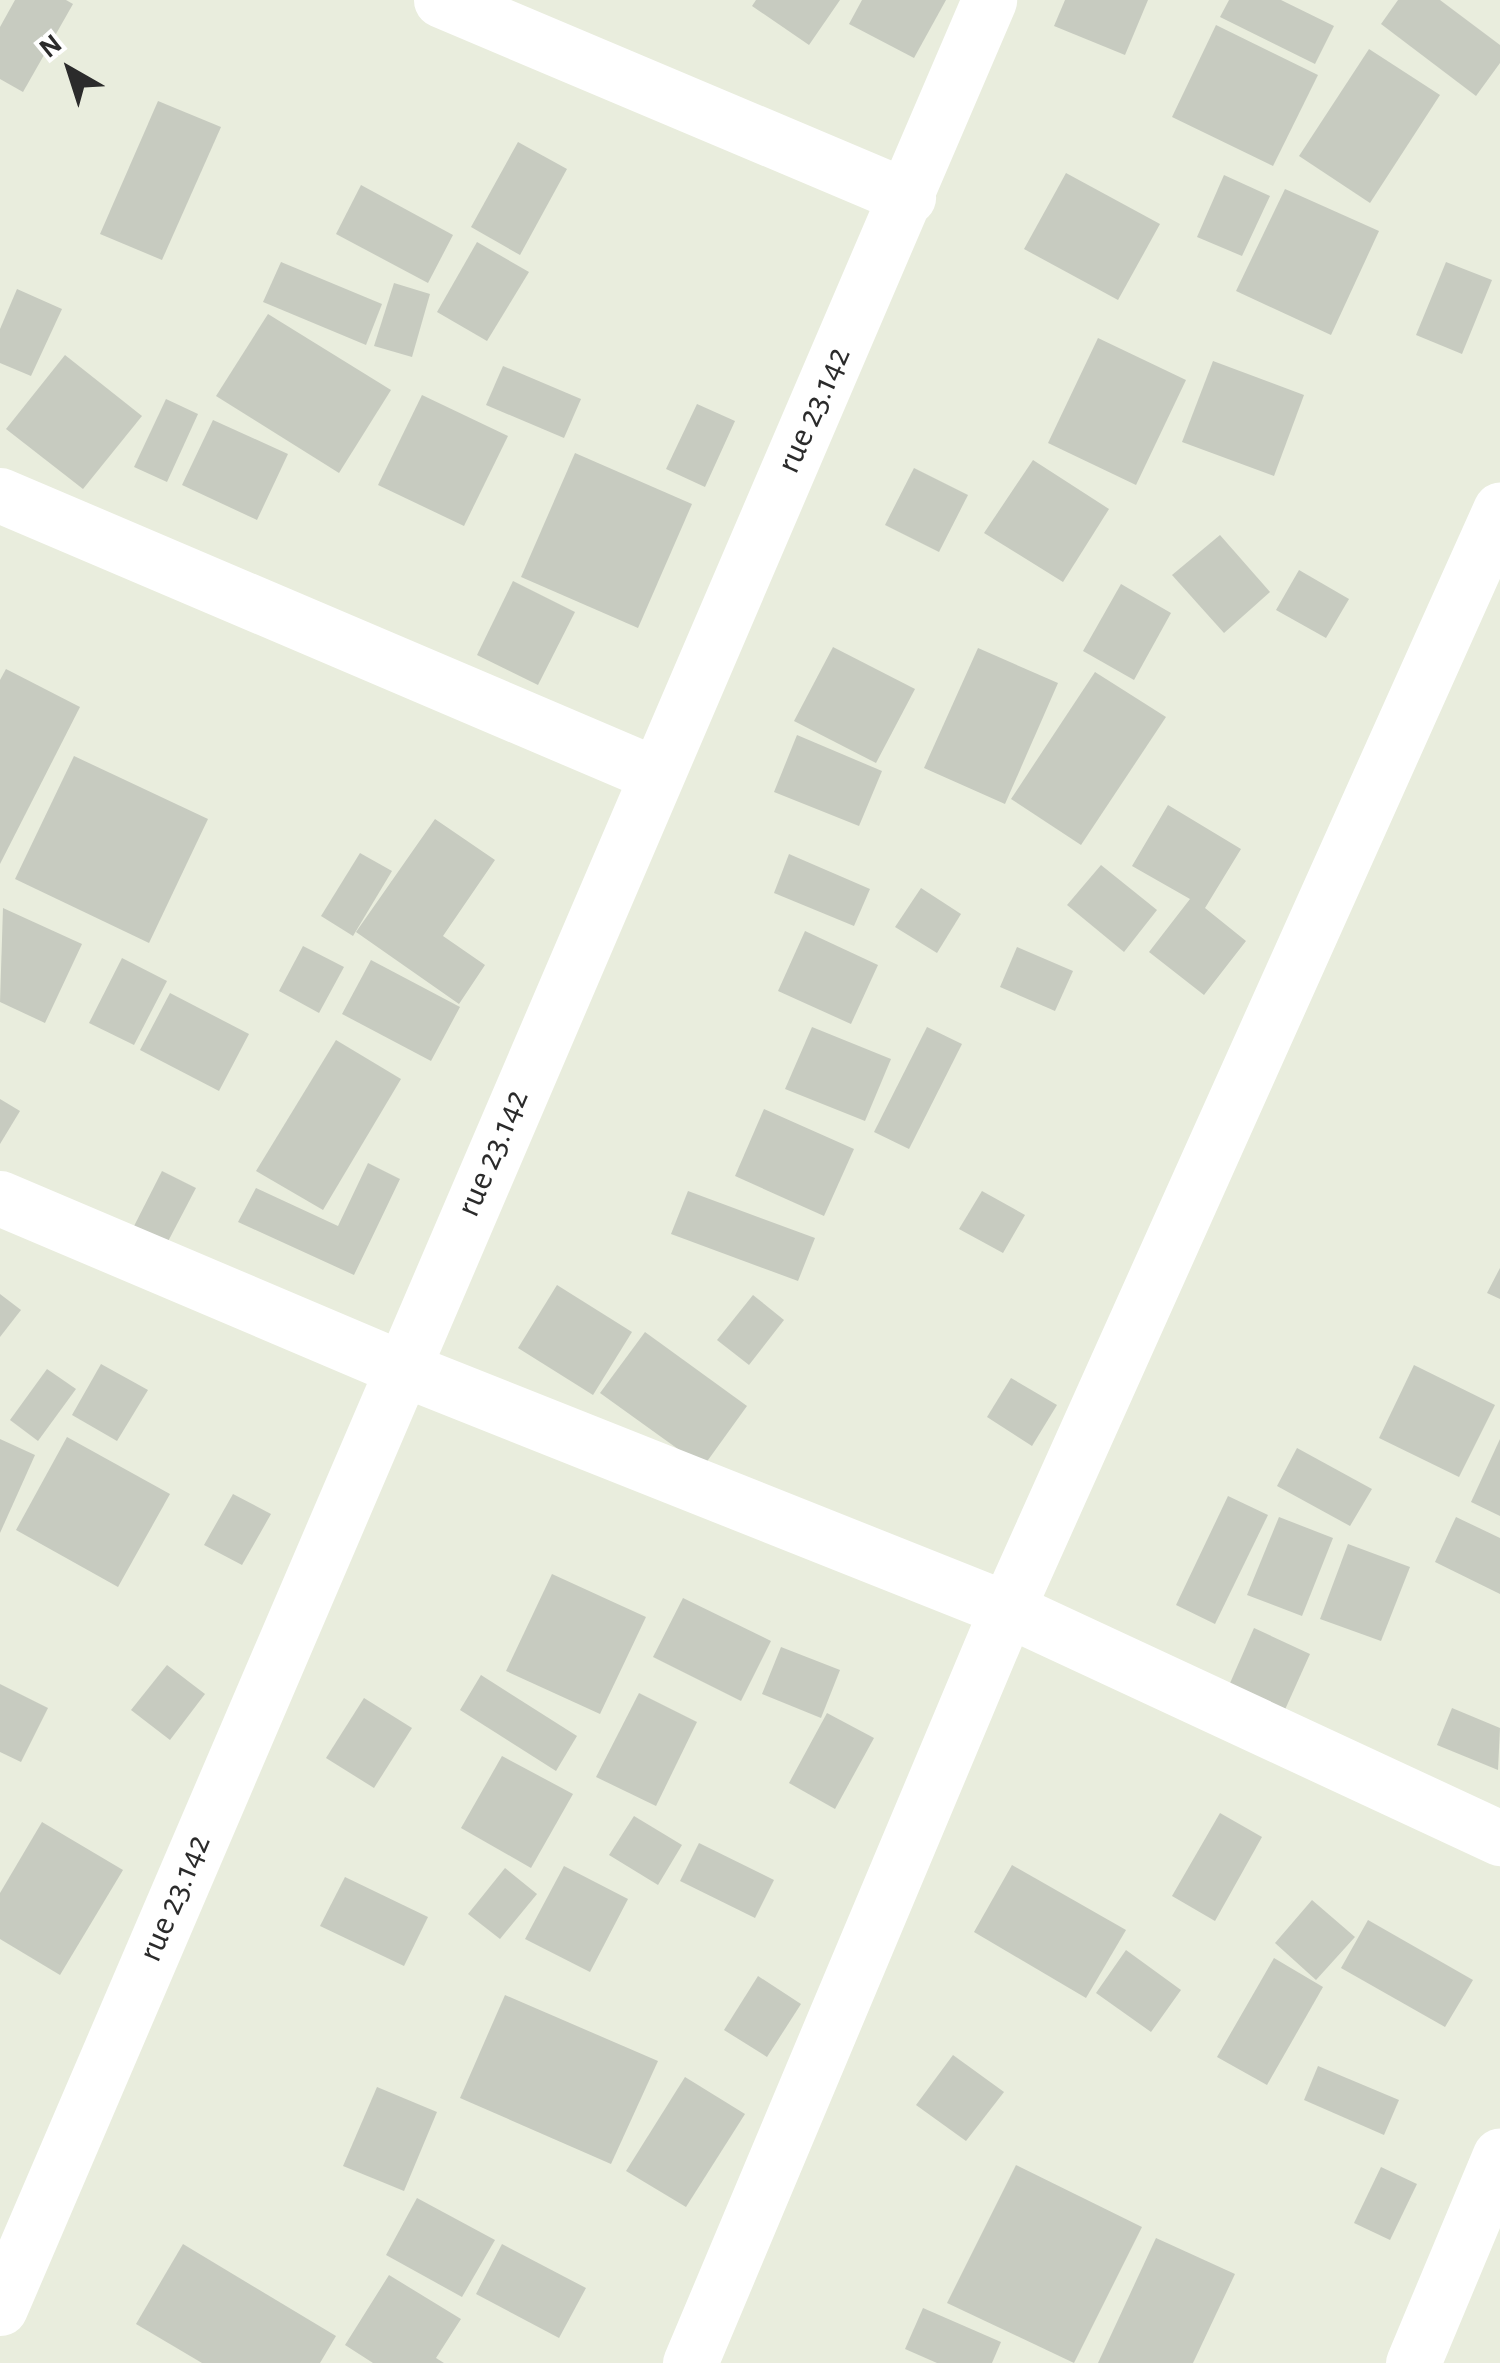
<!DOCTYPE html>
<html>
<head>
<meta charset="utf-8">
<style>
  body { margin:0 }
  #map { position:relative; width:1500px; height:2363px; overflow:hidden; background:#e9eddd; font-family:"Alegreya Sans",sans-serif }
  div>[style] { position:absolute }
  .building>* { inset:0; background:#c7cbc0 }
  .street>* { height:55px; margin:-27.5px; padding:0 27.5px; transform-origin:27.5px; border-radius:27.5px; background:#fff }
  span { translate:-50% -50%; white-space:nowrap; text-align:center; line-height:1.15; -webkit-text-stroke:8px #fff; paint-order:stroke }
  .street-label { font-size:35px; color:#2b2b2b }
  .north { position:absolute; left:20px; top:20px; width:100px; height:100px; -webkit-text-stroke:8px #fff; paint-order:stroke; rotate:321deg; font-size:28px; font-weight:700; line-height:40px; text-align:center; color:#2b2b2b }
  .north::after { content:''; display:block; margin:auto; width:35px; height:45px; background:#2b2b2b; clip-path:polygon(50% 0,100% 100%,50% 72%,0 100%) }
</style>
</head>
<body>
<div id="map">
  <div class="building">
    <div style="clip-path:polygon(15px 0,66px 0,73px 4px,23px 92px,0 79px,0 27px)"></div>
    <div style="clip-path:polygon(756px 0,840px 0,809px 45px,752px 6px)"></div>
    <div style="clip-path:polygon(862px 0,946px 0,914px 58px,849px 24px)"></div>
    <div style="clip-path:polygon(1065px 0,1148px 0,1125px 55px,1054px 26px)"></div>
    <div style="clip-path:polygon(1229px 0,1281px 0,1334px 26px,1315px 64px,1220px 17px)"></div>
    <div style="clip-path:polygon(1398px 0,1440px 0,1500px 45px,1500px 63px,1476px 96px,1381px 24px)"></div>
    <div style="clip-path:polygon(1216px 25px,1318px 75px,1273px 166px,1172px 117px)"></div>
    <div style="clip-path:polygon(1369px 49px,1440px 95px,1370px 203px,1299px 156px)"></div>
    <div style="clip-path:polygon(158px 101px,221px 127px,162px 260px,100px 234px)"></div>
    <div style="clip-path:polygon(518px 142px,567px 169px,520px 255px,471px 227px)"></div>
    <div style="clip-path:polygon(1066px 173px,1160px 224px,1118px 300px,1024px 249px)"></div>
    <div style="clip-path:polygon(1224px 175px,1270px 196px,1242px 256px,1197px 237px)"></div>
    <div style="clip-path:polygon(361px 185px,453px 235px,428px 283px,336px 234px)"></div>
    <div style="clip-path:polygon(1285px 189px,1379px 231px,1331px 335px,1236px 291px)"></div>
    <div style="clip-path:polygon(477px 242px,529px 272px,487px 341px,437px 312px)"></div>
    <div style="clip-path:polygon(281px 262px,382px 304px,366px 345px,263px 302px)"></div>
    <div style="clip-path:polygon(1446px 262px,1492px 280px,1462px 354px,1416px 335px)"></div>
    <div style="clip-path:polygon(394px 283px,430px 294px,412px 357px,374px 346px)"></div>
    <div style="clip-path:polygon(17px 289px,62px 309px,31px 376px,0 363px,0 329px)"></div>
    <div style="clip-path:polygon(268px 314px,391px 390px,339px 473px,216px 396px)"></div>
    <div style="clip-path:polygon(1098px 338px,1186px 380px,1136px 485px,1048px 443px)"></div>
    <div style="clip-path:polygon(65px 355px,142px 416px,83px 489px,6px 429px)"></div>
    <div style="clip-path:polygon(1213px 361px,1304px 395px,1274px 476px,1182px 442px)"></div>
    <div style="clip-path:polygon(503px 366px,581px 399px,564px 438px,486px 405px)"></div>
    <div style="clip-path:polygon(422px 395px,508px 436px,464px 526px,378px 485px)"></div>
    <div style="clip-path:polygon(166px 399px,198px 414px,167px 482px,134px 467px)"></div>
    <div style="clip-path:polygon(697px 404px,735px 421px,705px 487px,666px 469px)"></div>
    <div style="clip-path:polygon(213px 420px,288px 454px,257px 520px,182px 485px)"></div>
    <div style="clip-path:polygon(575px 453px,692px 504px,638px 628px,521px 577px)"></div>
    <div style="clip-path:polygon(1033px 460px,1109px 509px,1063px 582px,984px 533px)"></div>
    <div style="clip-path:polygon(914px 468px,968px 495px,939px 552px,885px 525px)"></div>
    <div style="clip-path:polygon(1220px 535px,1270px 592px,1224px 633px,1172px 575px)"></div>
    <div style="clip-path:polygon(1299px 570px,1349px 599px,1326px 638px,1276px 610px)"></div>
    <div style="clip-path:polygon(513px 581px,575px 612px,538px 685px,477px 655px)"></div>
    <div style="clip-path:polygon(1121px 584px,1171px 613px,1134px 680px,1083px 651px)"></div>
    <div style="clip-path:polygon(833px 647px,915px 689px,876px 763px,794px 721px)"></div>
    <div style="clip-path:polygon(978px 648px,1058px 683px,1005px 804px,924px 768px)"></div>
    <div style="clip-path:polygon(6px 669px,80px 707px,0 864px,0 680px)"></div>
    <div style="clip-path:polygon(1095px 672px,1166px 717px,1081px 845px,1011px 799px)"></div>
    <div style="clip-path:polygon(797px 735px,882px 771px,859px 826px,774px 792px)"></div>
    <div style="clip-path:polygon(74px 756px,208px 819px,149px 943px,15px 879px)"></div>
    <div style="clip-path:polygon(1168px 805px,1241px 849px,1205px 908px,1246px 941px,1204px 995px,1149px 952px,1190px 899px,1132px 866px)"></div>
    <div style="clip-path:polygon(435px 819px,495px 860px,443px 936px,485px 965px,459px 1004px,356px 932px)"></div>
    <div style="clip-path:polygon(360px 853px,392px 871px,353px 936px,321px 916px)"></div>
    <div style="clip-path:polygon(789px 854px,870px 889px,854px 926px,774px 893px)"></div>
    <div style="clip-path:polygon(1101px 865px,1157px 910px,1124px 952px,1067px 905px)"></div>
    <div style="clip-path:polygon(921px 888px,961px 914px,937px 953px,895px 927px)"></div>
    <div style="clip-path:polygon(3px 908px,82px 944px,45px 1023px,0 1002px)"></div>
    <div style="clip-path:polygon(805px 931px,878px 965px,851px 1024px,778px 991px)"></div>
    <div style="clip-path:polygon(303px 946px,344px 967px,319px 1013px,279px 991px)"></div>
    <div style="clip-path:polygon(1017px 947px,1073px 971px,1055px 1011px,1000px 987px)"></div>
    <div style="clip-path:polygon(122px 958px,167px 981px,134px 1045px,89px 1023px)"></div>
    <div style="clip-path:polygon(371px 960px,460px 1007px,431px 1061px,342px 1014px)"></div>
    <div style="clip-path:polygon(170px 993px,249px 1034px,219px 1091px,140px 1050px)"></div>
    <div style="clip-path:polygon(812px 1027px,891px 1059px,865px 1121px,785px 1089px)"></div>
    <div style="clip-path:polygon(927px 1027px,962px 1044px,909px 1149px,874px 1132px)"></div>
    <div style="clip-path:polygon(336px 1040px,401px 1079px,323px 1210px,256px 1171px)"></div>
    <div style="clip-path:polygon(0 1099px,20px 1111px,0 1144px)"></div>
    <div style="clip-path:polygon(764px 1109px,854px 1149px,824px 1216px,735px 1176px)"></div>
    <div style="clip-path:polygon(368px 1163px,400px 1179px,354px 1275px,238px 1222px,256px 1188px,338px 1226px)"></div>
    <div style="clip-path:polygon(162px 1171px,196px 1188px,164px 1249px,131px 1232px)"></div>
    <div style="clip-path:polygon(688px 1191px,815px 1238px,798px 1281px,671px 1234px)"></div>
    <div style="clip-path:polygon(982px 1191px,1025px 1215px,1003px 1253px,959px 1229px)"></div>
    <div style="clip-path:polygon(1500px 1268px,1500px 1299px,1487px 1293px)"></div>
    <div style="clip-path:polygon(557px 1285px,632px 1332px,593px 1395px,518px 1348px)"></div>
    <div style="clip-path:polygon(0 1294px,21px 1310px,0 1337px)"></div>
    <div style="clip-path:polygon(753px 1295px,784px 1320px,749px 1365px,717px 1340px)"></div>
    <div style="clip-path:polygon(645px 1332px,747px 1406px,703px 1467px,600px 1393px)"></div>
    <div style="clip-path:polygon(101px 1364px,148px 1390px,117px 1441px,72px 1415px)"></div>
    <div style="clip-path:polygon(1414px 1365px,1495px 1405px,1459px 1477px,1379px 1438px)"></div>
    <div style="clip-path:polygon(47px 1369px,76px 1389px,38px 1441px,10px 1420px)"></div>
    <div style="clip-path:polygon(1011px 1378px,1057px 1405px,1032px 1446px,987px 1417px)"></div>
    <div style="clip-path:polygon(67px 1437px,170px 1494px,118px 1587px,16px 1530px)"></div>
    <div style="clip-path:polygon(0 1439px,35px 1455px,0 1533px)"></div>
    <div style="clip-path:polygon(1500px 1439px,1500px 1516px,1471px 1502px)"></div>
    <div style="clip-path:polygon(1297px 1448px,1372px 1489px,1350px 1526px,1277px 1486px)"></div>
    <div style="clip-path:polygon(233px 1494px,271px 1514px,242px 1565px,204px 1545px)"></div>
    <div style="clip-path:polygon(1228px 1496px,1268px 1515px,1215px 1624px,1176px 1605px)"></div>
    <div style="clip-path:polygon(1279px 1517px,1333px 1538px,1302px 1616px,1247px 1595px)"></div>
    <div style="clip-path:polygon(1456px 1517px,1500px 1538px,1500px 1594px,1435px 1562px)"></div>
    <div style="clip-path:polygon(1348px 1544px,1410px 1567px,1381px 1641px,1320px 1619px)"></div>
    <div style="clip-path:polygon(552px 1574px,646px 1617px,600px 1714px,506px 1671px)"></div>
    <div style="clip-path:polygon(683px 1598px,771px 1641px,741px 1701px,653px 1657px)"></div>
    <div style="clip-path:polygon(1254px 1628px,1310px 1654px,1283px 1714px,1227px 1690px)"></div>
    <div style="clip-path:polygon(781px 1647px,840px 1670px,821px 1718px,762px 1694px)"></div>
    <div style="clip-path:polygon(167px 1665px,205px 1694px,170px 1740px,131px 1710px)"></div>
    <div style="clip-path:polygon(481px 1675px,577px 1736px,556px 1771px,460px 1710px)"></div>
    <div style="clip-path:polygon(0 1684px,48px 1708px,21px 1762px,0 1752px)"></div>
    <div style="clip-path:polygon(639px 1693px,697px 1722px,656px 1806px,596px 1777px)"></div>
    <div style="clip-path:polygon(364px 1698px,412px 1728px,374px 1788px,326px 1758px)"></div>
    <div style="clip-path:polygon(1452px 1708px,1500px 1728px,1498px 1770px,1437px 1745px)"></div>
    <div style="clip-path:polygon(827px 1713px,874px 1738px,835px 1809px,789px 1783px)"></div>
    <div style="clip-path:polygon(502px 1756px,573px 1794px,531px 1868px,461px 1828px)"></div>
    <div style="clip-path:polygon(1220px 1813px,1262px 1837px,1215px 1921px,1172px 1896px)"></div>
    <div style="clip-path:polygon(634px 1816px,682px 1845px,658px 1885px,609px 1855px)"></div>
    <div style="clip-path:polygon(42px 1822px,123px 1870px,60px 1975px,0 1939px,0 1893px)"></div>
    <div style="clip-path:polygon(699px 1843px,774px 1880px,755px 1918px,680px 1881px)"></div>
    <div style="clip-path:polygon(1012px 1865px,1126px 1930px,1086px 1998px,974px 1932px)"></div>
    <div style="clip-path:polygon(564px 1866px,628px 1899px,590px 1972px,525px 1939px)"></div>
    <div style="clip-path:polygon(505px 1868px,537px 1894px,500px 1939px,468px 1914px)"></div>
    <div style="clip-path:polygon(345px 1877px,428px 1917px,404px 1966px,320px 1926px)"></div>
    <div style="clip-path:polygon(1312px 1900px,1355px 1937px,1316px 1980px,1275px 1943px)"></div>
    <div style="clip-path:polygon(1368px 1920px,1473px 1980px,1445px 2027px,1341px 1968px)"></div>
    <div style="clip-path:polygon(1126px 1950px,1181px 1990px,1151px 2032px,1096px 1993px)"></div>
    <div style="clip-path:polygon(1274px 1958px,1323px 1987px,1267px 2085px,1217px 2057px)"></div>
    <div style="clip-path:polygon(758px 1976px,801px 2004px,767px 2057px,724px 2030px)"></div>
    <div style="clip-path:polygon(505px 1995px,658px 2061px,611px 2164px,460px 2098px)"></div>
    <div style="clip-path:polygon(953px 2055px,1004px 2092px,966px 2141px,916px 2105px)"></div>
    <div style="clip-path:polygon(1318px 2066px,1399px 2100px,1384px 2135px,1304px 2100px)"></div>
    <div style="clip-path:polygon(685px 2077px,745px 2114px,686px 2207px,626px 2171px)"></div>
    <div style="clip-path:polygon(377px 2087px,437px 2112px,404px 2191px,343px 2166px)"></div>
    <div style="clip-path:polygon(1016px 2165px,1142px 2227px,1074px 2363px,947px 2303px)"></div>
    <div style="clip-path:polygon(1381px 2167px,1417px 2184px,1390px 2240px,1354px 2223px)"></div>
    <div style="clip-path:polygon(417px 2198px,495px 2240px,462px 2297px,386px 2255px)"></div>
    <div style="clip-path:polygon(1156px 2238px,1235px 2274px,1193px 2363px,1098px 2363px)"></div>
    <div style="clip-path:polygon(183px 2244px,336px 2336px,320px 2363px,202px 2363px,136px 2324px)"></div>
    <div style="clip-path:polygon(502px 2244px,586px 2288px,559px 2338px,476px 2294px)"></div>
    <div style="clip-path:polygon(389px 2275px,461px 2319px,436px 2358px,444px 2363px,373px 2363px,345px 2345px)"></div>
    <div style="clip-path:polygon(923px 2308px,1001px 2342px,992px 2363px,937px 2363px,905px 2349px)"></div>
  </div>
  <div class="street">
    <div style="left:441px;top:0;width:507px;rotate:22.87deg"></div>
    <div style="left:0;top:495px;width:712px;rotate:23.07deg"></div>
    <div style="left:0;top:1198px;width:436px;rotate:23deg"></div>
    <div style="left:401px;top:1368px;width:652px;rotate:21.69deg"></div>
    <div style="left:1007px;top:1609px;width:544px;rotate:24.92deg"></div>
    <div style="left:0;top:2308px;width:2511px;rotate:-66.8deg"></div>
    <div style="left:690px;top:2363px;width:818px;rotate:-67.2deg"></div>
    <div style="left:1007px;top:1609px;width:1205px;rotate:-65.84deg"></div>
    <div style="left:1413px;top:2363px;width:225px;rotate:-67.3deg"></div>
  </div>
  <div class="street-label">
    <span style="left:814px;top:410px;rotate:-66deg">rue 23.142</span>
    <span style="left:493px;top:1153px;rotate:-67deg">rue 23.142</span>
    <span style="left:175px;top:1898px;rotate:-67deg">rue 23.142</span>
  </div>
  <div class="north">N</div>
</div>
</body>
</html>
